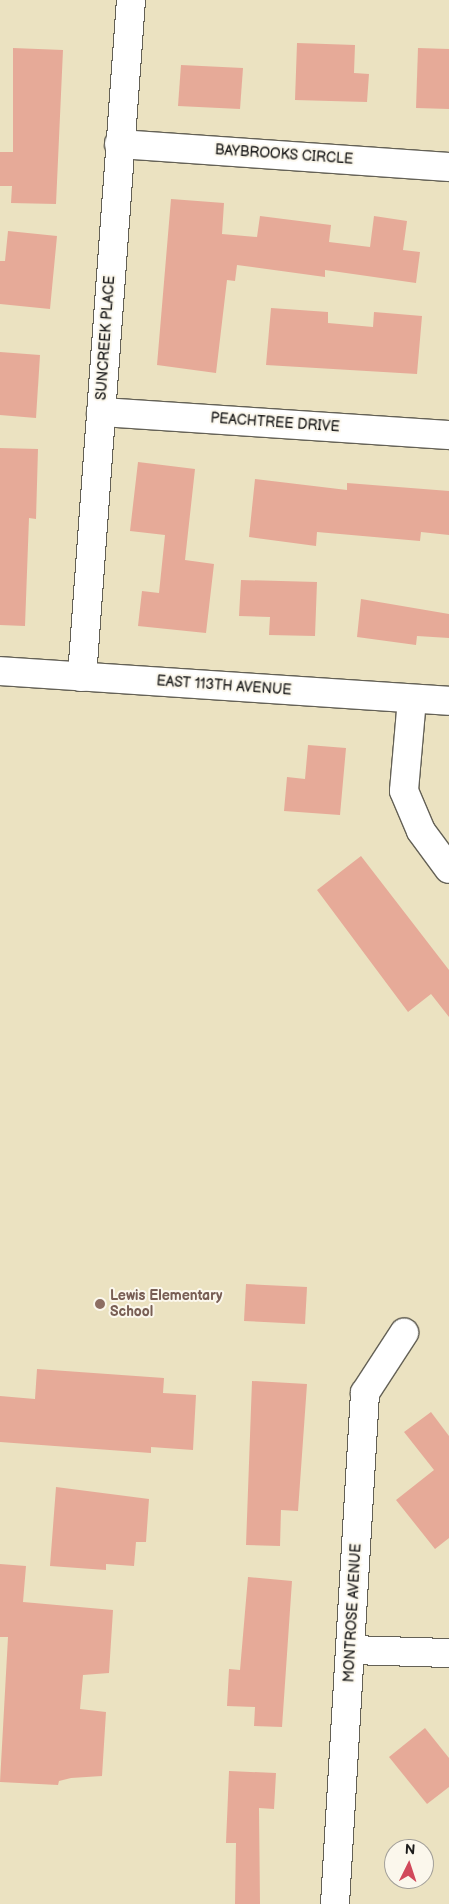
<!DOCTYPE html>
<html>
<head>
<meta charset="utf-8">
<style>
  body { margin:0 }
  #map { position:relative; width:449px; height:1904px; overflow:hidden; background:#ebe2c1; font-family:"Balsamiq Sans",sans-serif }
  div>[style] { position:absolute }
  .building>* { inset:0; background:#e6aa98 }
  .roads { filter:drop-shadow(1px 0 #646156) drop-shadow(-1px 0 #646156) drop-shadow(0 1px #646156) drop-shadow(0 -1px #646156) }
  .minor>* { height:28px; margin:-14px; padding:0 14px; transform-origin:14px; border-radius:14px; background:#fff }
  .dots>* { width:14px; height:14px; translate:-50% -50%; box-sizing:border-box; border:2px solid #fbf7ec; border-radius:50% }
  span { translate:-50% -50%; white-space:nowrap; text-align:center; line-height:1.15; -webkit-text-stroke:4px #fbf7ec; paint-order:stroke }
  .street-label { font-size:14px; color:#1c1c1c }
  .education-label { font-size:14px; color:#785e54; font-weight:700 }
  .left { translate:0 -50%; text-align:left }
  .north { position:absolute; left:384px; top:1839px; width:50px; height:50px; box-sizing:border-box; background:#fbf7ec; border:1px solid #a29f99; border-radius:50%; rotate:4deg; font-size:14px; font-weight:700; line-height:20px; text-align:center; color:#1c1c1c }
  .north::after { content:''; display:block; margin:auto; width:18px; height:22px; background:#d1495b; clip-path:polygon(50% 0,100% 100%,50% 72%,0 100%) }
</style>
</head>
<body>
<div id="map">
  <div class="building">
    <div style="clip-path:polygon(297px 43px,355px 45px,354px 73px,369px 74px,367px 102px,295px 100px)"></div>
    <div style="clip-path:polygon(13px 48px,63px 50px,56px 204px,11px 203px,12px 186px,0 186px,0 152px,13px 152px)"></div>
    <div style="clip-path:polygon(418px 48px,449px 49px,449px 109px,416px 108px)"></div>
    <div style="clip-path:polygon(181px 65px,243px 68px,240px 109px,178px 106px)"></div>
    <div style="clip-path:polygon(171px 199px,224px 203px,222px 234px,257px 237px,260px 216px,331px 225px,329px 242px,370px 247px,374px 216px,407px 221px,403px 250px,420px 252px,416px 283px,325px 270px,325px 277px,237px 265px,235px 281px,227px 280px,216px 373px,157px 365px)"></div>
    <div style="clip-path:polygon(8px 231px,57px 236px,50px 309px,0 304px,0 261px,5px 261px)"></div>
    <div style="clip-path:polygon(271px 308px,328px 312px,328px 323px,373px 327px,374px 312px,422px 316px,417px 374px,266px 365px)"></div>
    <div style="clip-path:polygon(0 352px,40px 355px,36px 418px,0 415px)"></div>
    <div style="clip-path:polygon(0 448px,38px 449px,36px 519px,29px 518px,25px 626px,0 625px)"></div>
    <div style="clip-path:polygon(138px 462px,195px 469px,185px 560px,214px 564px,206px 633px,138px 626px,142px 591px,159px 593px,165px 535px,130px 531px)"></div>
    <div style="clip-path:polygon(255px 479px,347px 490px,347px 483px,449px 491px,449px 535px,421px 532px,420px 541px,317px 532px,316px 546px,249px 537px)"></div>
    <div style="clip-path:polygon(241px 580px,317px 582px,315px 636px,269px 635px,270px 617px,239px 616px)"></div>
    <div style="clip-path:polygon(361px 599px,449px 614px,449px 638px,417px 636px,416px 645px,357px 637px)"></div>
    <div style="clip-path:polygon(308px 745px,346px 748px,340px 815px,284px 811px,287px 777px,305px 779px)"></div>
    <div style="clip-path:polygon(361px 856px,449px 970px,449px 1017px,431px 994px,408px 1012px,317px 890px)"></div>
    <div style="clip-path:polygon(246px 1284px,307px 1287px,305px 1324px,244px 1321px)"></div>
    <div style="clip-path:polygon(37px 1369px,164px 1378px,163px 1393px,196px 1395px,193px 1450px,151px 1447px,151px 1453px,0 1442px,0 1396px,35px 1399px)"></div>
    <div style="clip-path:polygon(252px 1381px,307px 1384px,298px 1511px,281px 1510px,280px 1546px,246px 1545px)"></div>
    <div style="clip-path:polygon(431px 1412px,449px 1436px,449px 1538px,435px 1549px,396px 1500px,434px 1470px,404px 1432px)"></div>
    <div style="clip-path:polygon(56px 1487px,149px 1499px,146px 1542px,136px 1542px,134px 1566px,106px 1564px,106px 1570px,50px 1566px)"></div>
    <div style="clip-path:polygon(0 1564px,26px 1566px,23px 1602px,113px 1610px,109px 1673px,83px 1675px,80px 1709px,106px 1712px,102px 1776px,71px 1778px,59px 1781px,58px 1785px,0 1782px,8px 1637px,0 1637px)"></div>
    <div style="clip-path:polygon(248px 1577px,292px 1581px,282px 1727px,254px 1726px,255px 1707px,227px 1706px,229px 1669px,240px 1670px)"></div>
    <div style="clip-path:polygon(425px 1728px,449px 1758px,449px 1787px,427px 1804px,389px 1757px)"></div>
    <div style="clip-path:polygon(229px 1771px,276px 1773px,274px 1809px,259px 1808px,260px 1904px,235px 1904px,236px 1843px,226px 1843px)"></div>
  </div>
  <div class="roads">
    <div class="minor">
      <div style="left:119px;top:144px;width:331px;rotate:4deg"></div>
      <div style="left:101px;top:412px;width:349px;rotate:3.8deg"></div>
      <div style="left:0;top:671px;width:450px;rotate:3.8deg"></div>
      <div style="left:82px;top:677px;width:679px;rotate:-85.86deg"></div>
      <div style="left:412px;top:699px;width:92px;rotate:95deg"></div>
      <div style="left:404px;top:791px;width:43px;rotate:67deg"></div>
      <div style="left:421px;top:831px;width:47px;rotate:53.6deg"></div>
      <div style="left:352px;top:1650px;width:97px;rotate:1.8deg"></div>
      <div style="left:335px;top:1904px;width:512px;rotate:-86.64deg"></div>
      <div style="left:365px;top:1393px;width:72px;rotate:-57deg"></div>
    </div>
  </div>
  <div class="dots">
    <div style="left:100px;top:1304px;background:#8d6e63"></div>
  </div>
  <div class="street-label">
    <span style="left:284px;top:155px;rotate:4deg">BAYBROOKS CIRCLE</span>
    <span style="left:106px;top:338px;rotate:-86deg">SUNCREEK PLACE</span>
    <span style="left:275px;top:423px;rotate:4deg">PEACHTREE DRIVE</span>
    <span style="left:224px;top:686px;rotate:4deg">EAST 113TH AVENUE</span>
    <span style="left:353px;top:1613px;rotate:-87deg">MONTROSE AVENUE</span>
  </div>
  <div class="education-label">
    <span class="left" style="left:110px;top:1304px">Lewis Elementary<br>School</span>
  </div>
  <div class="north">N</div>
</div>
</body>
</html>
